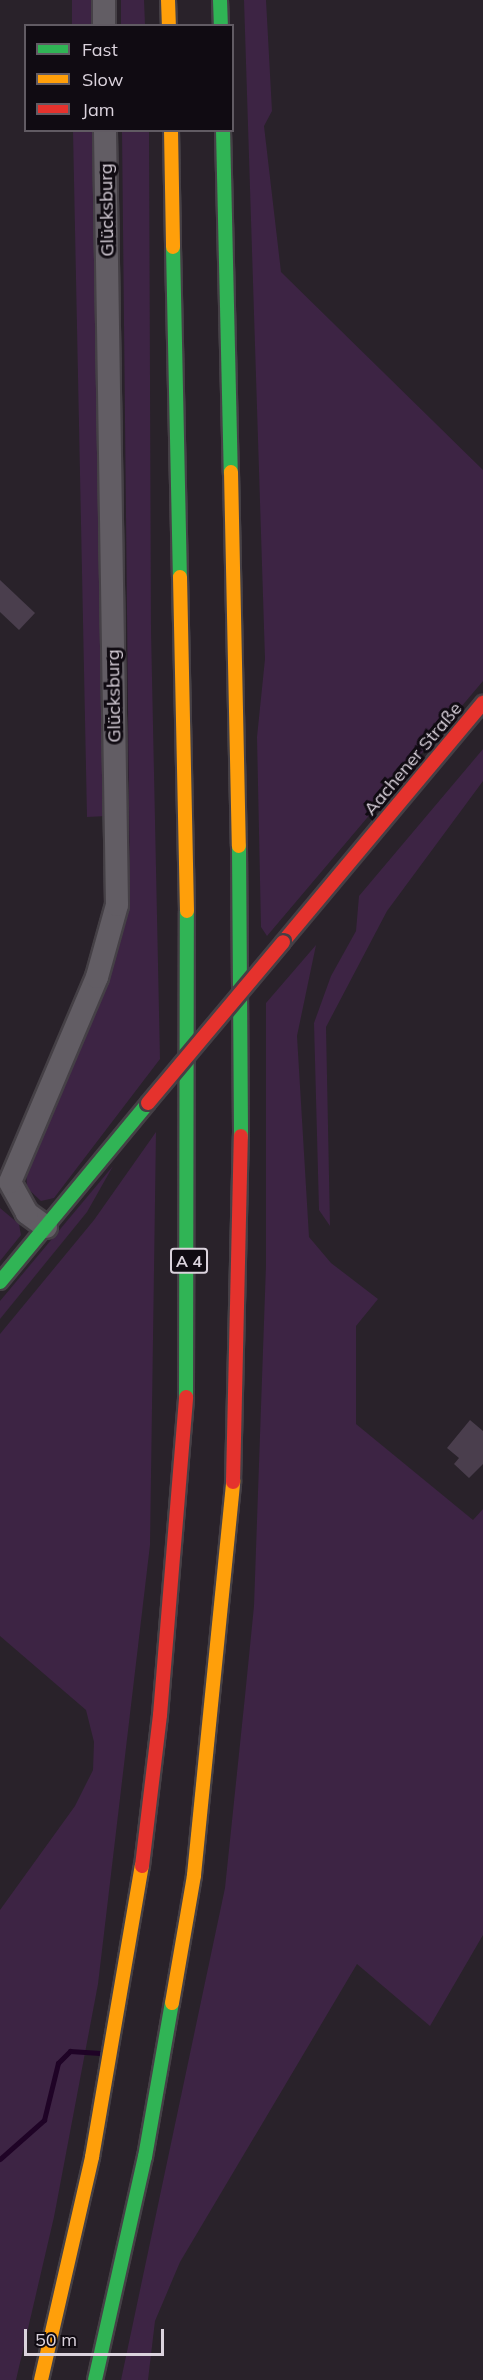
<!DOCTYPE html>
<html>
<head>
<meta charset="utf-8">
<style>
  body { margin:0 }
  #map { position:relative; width:483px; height:2380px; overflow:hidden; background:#29222a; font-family:Mulish,sans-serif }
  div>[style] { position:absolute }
  .green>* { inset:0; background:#3d2444 }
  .stream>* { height:5px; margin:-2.5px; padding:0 2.5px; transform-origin:2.5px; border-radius:2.5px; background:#1f0326 }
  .building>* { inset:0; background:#4a3e4d }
  .roads { filter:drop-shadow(2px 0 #454046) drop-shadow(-2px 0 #454046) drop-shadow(0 2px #454046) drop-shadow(0 -2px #454046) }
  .street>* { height:22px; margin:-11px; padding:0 11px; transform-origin:11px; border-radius:11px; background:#625d64 }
  .fast>* { height:14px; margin:-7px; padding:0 7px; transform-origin:7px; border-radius:7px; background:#30b455 }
  .slow>* { height:14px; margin:-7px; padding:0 7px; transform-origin:7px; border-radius:7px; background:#ff9f0a }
  .jam>* { height:14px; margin:-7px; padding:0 7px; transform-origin:7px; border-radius:7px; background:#e5322d }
  .bridges { filter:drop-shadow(2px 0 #454046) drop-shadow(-2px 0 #454046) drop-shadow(0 2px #454046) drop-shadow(0 -2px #454046) }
  .jam-bridge>* { height:14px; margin:-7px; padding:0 7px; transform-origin:7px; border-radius:7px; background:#e5322d }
  span { translate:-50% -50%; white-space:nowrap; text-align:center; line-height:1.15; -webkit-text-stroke:6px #100b12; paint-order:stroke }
  .shield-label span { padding:2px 4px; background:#100b12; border:2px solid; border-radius:4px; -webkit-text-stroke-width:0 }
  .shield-label { font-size:16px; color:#dbd3dd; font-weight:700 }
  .street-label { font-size:18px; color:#dbd3dd }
  .legend { position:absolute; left:24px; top:24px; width:210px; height:108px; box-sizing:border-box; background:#100b12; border:2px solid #615b63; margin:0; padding:8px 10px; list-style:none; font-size:18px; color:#dbd3dd }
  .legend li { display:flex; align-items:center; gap:12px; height:30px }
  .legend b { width:30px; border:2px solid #615b63 }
  .scale { position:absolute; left:24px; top:2329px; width:140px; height:27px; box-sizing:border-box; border:3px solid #dbd3dd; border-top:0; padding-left:8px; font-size:18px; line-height:21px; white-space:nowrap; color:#dbd3dd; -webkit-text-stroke:4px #100b12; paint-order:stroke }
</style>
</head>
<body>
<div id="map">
  <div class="green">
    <div style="clip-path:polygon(72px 0,93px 0,94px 25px,72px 25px)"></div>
    <div style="clip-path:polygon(121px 0,144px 0,145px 25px,121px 25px)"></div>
    <div style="clip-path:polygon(244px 0,266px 0,272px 111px,264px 126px,281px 272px,483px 470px,483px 681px,267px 936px,261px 927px,257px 737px,265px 659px)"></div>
    <div style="clip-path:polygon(73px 131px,95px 131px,107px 816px,87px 817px)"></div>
    <div style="clip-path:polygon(122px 131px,149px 131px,151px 630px,160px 1059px,54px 1198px,41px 1201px,27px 1188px,26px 1168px,109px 982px,130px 900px)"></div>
    <div style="clip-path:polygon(483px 749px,483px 781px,387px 911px,326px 1027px,330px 1226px,319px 1210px,314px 1023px,331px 976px,356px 931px,359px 896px)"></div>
    <div style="clip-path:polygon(316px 945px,297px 1036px,309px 1237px,331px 1263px,378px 1299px,356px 1326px,356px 1424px,473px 1520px,483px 1509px,483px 1935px,430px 2026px,357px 1964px,180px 2262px,155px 2321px,148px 2380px,121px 2380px,225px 1888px,245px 1696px,254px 1606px,266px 1265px,266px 1003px)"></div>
    <div style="clip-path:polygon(156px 1132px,150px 1545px,98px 1984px,54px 2217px,16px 2380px,0 2380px,0 1910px,75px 1806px,93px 1770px,94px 1742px,86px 1710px,0 1636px,0 1334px,94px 1220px)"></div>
    <div style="clip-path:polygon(113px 1166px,87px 1212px,0 1319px,0 1301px)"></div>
    <div style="clip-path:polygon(0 1208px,19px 1224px,21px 1235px,0 1261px)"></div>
  </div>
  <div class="stream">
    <div style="left:0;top:2159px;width:59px;rotate:-41.6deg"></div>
    <div style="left:44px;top:2120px;width:59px;rotate:-76.2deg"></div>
    <div style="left:58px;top:2063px;width:17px;rotate:-45deg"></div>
    <div style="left:70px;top:2051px;width:30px;rotate:4deg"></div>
  </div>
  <div class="building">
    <div style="clip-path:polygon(0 580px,35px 613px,19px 630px,0 612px)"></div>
    <div style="clip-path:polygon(470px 1420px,483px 1431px,483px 1464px,469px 1478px,454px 1464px,459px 1458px,447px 1448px)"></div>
  </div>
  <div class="roads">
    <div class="street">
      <div style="left:104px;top:0;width:26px;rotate:90deg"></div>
      <div style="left:46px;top:1227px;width:24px;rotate:-144deg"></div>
      <div style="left:27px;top:1213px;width:35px;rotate:-119deg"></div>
      <div style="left:10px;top:1182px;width:223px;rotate:-67deg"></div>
      <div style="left:97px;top:977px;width:75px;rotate:-74.5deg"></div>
      <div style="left:117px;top:905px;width:775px;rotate:-90.89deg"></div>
    </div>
    <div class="fast">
      <div style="left:220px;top:0;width:26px;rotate:88deg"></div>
      <div style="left:223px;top:130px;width:342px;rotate:88.7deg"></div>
      <div style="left:173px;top:247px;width:330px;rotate:88.8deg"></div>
      <div style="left:239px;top:846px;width:290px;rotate:89.6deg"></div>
      <div style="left:0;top:1282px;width:232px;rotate:-50.4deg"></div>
      <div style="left:186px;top:1397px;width:486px;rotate:-89.9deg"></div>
      <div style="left:95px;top:2380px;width:229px;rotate:-77.4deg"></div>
      <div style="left:145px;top:2157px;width:156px;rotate:-80.1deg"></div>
    </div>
    <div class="slow">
      <div style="left:168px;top:0;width:26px;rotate:88deg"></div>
      <div style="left:171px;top:130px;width:117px;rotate:89deg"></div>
      <div style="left:231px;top:472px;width:374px;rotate:88.8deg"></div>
      <div style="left:180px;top:577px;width:334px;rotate:88.8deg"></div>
      <div style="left:172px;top:2003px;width:130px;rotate:-80.2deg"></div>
      <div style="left:194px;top:1875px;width:395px;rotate:-84.3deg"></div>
      <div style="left:41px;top:2380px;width:229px;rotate:-77.1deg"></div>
      <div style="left:92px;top:2157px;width:295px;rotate:-80.3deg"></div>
    </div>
    <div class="jam">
      <div style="left:283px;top:942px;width:312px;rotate:-50.1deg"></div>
      <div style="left:233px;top:1482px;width:346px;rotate:-88.7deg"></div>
      <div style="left:142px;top:1866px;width:152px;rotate:-83.2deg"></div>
      <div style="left:160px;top:1715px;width:319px;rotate:-85.3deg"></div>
    </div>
  </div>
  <div class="bridges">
    <div class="jam-bridge">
      <div style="left:148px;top:1103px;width:210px;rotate:-50deg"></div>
    </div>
  </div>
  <div class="shield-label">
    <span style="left:189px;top:1261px">A 4</span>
  </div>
  <div class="street-label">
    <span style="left:107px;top:210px;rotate:-91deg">Glücksburg</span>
    <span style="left:114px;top:696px;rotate:-91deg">Glücksburg</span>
    <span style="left:413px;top:759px;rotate:-50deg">Aachener Straße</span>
  </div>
  <ul class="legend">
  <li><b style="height:8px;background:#30b455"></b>Fast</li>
  <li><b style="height:8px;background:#ff9f0a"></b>Slow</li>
  <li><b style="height:8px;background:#e5322d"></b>Jam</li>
  </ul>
  <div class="scale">50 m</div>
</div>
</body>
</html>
